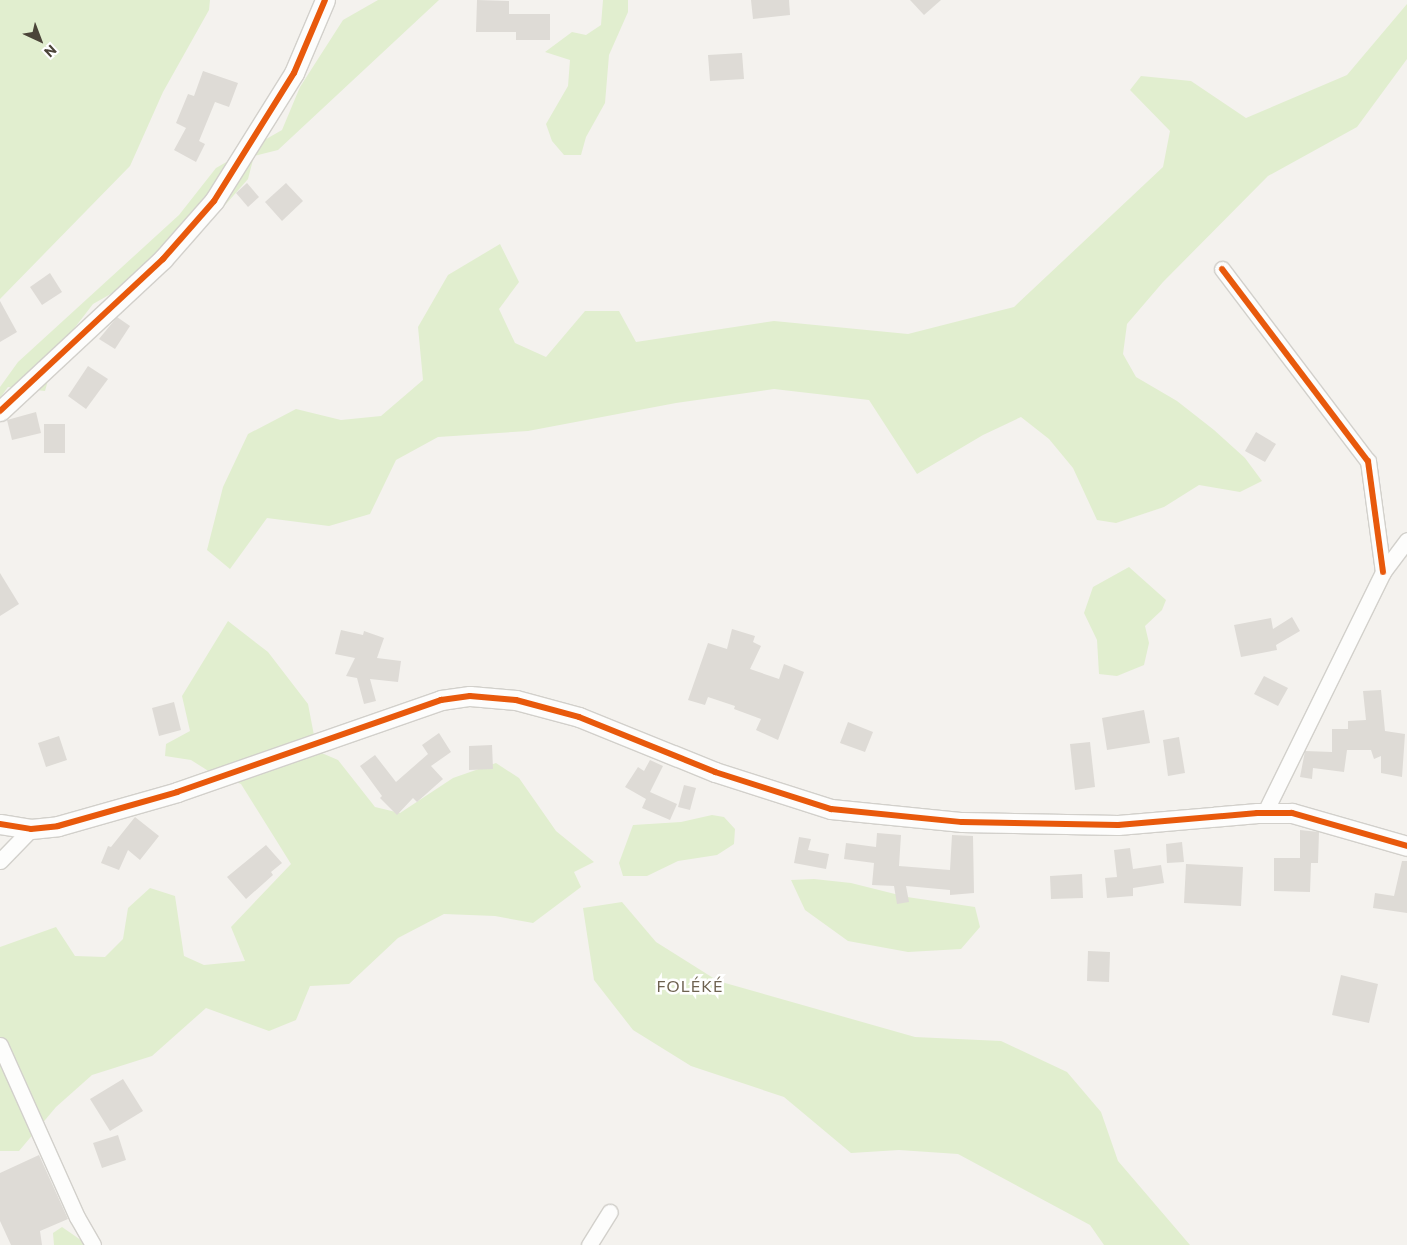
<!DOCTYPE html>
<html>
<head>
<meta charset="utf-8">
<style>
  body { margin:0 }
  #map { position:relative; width:1407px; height:1245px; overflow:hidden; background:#f4f2ee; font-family:Commissioner,sans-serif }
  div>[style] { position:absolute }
  .green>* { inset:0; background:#e1eecf }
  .building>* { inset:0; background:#dedbd6 }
  .roads { filter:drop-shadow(1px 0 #d2d0cb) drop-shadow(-1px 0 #d2d0cb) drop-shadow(0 1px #d2d0cb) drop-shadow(0 -1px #d2d0cb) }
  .minor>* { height:15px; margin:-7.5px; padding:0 7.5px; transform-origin:7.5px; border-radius:7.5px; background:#fdfdfc }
  .tertiary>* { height:19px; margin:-9.5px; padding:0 9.5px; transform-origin:9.5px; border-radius:9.5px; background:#fdfdfc }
  .cycleway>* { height:6px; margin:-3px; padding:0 3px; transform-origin:3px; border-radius:3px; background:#e8590c }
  span { translate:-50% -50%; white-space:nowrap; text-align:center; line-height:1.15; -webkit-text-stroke:5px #fff; paint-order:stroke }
  .quarter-label { font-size:16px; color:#6e6250; letter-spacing:1px }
  .north { position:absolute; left:15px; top:15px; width:50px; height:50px; -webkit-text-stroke:4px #fff; paint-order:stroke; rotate:137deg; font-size:14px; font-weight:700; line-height:20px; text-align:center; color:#4b4439 }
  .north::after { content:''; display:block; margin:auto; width:18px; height:22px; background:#4b4439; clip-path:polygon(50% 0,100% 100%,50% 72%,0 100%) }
</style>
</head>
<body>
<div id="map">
  <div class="green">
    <div style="clip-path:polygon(0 0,210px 0,209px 10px,163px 92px,130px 166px,0 299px)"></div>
    <div style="clip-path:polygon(378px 0,439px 0,278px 150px,254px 156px,248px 179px,183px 253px,93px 304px,56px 352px,45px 391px,8px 387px,0 398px,0 387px,18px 362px,179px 215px,216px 168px,282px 130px,300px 87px,343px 20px)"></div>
    <div style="clip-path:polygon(603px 0,628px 0,628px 12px,609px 55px,605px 103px,586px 137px,581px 155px,564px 155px,552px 141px,546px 124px,568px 86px,570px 60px,545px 52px,572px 32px,586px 35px,601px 25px)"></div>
    <div style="clip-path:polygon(1407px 4px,1407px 59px,1357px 127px,1268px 176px,1163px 282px,1127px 324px,1123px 354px,1136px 377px,1177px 401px,1214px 430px,1245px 458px,1262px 481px,1240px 492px,1199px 485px,1164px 507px,1116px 523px,1097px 520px,1073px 468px,1049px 439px,1021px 417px,983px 435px,917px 474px,869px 400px,774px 389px,676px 403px,528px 431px,438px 437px,396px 460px,370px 514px,329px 526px,267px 518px,230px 569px,207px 550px,223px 487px,248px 434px,296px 409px,341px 420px,381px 416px,423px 380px,418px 327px,448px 275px,500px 244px,519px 282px,499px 309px,515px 343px,546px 357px,585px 311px,619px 311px,636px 342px,774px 321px,908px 334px,1014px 307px,1163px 167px,1170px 131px,1130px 90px,1141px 76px,1191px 81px,1246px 118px,1347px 75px)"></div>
    <div style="clip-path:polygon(1129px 567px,1166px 600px,1162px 610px,1145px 626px,1149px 643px,1144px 665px,1117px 676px,1099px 674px,1097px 640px,1084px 613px,1093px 587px)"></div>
    <div style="clip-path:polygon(228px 621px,268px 652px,308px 704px,317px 751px,338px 760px,375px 807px,400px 813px,453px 778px,496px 763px,519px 778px,556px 831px,594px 862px,574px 872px,581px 887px,533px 923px,495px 916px,444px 914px,398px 938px,349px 984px,310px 986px,296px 1020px,269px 1031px,206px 1008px,152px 1056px,92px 1075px,56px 1107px,19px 1151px,0 1151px,0 947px,56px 927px,75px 956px,105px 957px,123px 939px,128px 908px,150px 888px,175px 896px,184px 956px,204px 965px,245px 961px,231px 927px,291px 864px,241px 784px,210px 772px,191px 760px,165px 756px,166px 744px,190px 731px,182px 696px)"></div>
    <div style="clip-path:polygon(712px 815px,724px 817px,735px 829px,734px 844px,717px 855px,678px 861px,647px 876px,623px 876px,619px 863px,633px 825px,681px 822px)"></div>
    <div style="clip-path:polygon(814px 879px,851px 883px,907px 897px,975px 907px,980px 927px,961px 949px,908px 952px,848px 941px,805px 910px,791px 880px)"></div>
    <div style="clip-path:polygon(622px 902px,656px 942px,718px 981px,915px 1037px,1001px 1041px,1067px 1072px,1101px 1112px,1118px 1161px,1190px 1245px,1104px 1245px,1090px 1225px,958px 1154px,899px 1150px,851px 1153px,784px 1097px,691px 1066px,633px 1030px,594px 980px,583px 908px)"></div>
    <div style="clip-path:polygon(62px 1227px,88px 1245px,54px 1245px,53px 1233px)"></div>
  </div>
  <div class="building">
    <div style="clip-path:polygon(477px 0,509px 1px,509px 14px,550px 14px,550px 40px,516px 40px,516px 32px,476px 32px)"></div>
    <div style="clip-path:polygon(751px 0,789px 0,790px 15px,753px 19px)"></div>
    <div style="clip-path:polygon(910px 0,941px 0,924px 15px)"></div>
    <div style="clip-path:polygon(742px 53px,744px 79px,710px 81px,708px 55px)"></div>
    <div style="clip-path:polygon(203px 71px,238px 83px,229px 107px,215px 102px,199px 141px,205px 144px,196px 162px,174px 150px,186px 128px,176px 123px,188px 94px,194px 96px)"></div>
    <div style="clip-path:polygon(247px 183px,259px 197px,248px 207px,236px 193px)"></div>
    <div style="clip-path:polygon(286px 183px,303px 201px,282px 221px,265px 202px)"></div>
    <div style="clip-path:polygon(50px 273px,62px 292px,42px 305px,30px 287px)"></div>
    <div style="clip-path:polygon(0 301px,17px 332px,0 342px)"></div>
    <div style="clip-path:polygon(117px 317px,130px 326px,115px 349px,99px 339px)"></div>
    <div style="clip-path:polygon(88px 366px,108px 379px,86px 409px,68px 396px)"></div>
    <div style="clip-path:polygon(36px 412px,41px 433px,12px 440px,7px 420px)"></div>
    <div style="clip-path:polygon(44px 424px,65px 424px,65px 453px,44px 453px)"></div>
    <div style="clip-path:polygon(1256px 432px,1276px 444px,1265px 462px,1245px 451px)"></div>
    <div style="clip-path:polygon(0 573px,19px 604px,0 616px)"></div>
    <div style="clip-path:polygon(1292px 617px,1300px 631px,1276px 645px,1277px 650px,1241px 657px,1234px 625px,1271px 618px,1273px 629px)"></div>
    <div style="clip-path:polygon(732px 629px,755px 636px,753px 642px,761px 646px,750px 669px,779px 679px,784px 664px,804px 672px,778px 740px,756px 730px,761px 719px,734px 709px,735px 706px,708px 697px,705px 705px,688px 700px,708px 643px,727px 649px)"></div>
    <div style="clip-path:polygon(341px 630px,363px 635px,364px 631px,384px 638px,377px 658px,401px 661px,398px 682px,370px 679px,376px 701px,364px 704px,357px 678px,346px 676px,355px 658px,335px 654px)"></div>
    <div style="clip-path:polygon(1264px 676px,1288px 688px,1278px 706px,1254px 694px)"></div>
    <div style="clip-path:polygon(1381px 690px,1385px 731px,1405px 734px,1402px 777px,1381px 773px,1381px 756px,1374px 759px,1371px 750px,1347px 750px,1344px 772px,1313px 768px,1312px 779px,1300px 777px,1305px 751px,1332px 752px,1332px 729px,1348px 729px,1348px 721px,1366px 720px,1363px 691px)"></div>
    <div style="clip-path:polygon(174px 702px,181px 730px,159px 736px,152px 708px)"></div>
    <div style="clip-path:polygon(1144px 710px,1150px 743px,1107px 750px,1102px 718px)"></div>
    <div style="clip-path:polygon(848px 722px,873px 732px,865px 752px,840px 743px)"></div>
    <div style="clip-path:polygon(439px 733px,451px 752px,431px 766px,443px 779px,417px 802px,413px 798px,397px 815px,380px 798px,382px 796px,360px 766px,375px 755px,396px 782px,428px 754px,422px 745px)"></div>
    <div style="clip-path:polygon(59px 736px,67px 760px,46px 767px,38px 743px)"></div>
    <div style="clip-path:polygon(1179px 737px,1185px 773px,1168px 776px,1163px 740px)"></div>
    <div style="clip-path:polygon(1090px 742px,1095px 787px,1075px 790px,1070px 744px)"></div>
    <div style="clip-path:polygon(492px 745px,493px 769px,469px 770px,469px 746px)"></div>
    <div style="clip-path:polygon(650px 760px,663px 766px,650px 792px,677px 804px,670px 820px,642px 808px,646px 799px,625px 787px,638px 767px,644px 771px)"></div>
    <div style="clip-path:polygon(684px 785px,696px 788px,690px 810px,678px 807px)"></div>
    <div style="clip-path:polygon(135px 817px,159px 836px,140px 860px,128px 850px,119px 870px,101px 863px,108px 846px,111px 847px)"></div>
    <div style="clip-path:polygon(1300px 830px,1319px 832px,1318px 863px,1311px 863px,1310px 892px,1274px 891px,1274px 858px,1300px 858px)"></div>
    <div style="clip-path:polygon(877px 833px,901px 835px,899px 866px,950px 870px,952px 835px,973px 836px,974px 893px,950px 895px,950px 890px,906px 886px,909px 902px,897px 904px,894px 886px,872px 885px,874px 863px,844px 859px,846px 843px,876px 847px)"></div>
    <div style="clip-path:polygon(799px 837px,811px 839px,808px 850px,829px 854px,826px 869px,794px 863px)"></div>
    <div style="clip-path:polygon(1182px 842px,1184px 862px,1167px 863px,1166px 844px)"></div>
    <div style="clip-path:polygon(266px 845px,282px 863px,271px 872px,273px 875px,246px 899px,227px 877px)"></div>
    <div style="clip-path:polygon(1130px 848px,1133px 869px,1161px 865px,1164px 883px,1133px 888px,1133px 896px,1107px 898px,1105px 878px,1117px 877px,1114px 850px)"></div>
    <div style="clip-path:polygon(1402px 861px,1407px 861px,1407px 913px,1373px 908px,1375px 893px,1394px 896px)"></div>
    <div style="clip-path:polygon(1186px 864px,1243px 867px,1241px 906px,1184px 903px)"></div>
    <div style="clip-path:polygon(1082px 874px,1083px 898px,1051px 899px,1050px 876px)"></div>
    <div style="clip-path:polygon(1088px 951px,1110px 952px,1109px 982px,1087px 981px)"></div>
    <div style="clip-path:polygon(1341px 975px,1378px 984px,1369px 1023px,1332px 1015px)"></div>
    <div style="clip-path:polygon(123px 1079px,143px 1111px,110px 1131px,90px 1099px)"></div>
    <div style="clip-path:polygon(118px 1135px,126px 1160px,102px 1168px,93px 1143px)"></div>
    <div style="clip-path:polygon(39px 1155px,68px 1219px,40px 1231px,42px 1245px,11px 1245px,0 1221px,0 1173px)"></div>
  </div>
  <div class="roads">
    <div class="minor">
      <div style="left:1222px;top:269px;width:241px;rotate:52.8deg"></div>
      <div style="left:1368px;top:461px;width:112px;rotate:82.3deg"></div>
      <div style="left:1265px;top:812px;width:267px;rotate:-63.8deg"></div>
      <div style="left:1383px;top:572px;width:40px;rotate:-53deg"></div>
      <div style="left:0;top:861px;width:45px;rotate:-45.9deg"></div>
      <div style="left:0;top:1045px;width:188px;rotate:65.9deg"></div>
      <div style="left:77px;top:1217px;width:32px;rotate:60deg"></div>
      <div style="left:589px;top:1245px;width:39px;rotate:-58deg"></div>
    </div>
    <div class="tertiary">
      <div style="left:0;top:411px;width:223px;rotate:-43deg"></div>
      <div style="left:163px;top:259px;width:77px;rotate:-48.7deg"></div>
      <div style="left:214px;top:201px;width:151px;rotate:-58deg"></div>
      <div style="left:294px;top:73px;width:79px;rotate:-67deg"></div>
      <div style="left:0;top:824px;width:31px;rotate:9deg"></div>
      <div style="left:31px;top:829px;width:27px;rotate:-6deg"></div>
      <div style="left:58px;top:826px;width:124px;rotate:-15.9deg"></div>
      <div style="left:177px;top:792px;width:280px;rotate:-19.2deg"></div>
      <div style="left:441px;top:700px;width:29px;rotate:-8deg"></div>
      <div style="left:470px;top:696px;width:46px;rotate:5deg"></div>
      <div style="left:516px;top:700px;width:65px;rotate:15.1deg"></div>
      <div style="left:579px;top:717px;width:147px;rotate:22deg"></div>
      <div style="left:715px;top:772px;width:122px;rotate:17.7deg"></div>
      <div style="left:831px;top:809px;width:132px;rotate:5.7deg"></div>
      <div style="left:962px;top:822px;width:156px;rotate:1.1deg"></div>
      <div style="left:1118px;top:825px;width:140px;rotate:-4.9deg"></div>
      <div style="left:1257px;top:813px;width:35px"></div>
      <div style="left:1292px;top:813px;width:120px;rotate:16deg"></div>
    </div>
  </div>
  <div class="cycleway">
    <div style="left:1222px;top:269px;width:241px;rotate:52.8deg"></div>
    <div style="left:1368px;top:461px;width:112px;rotate:82.3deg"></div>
    <div style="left:0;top:411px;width:223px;rotate:-43deg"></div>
    <div style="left:163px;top:259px;width:77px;rotate:-48.7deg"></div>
    <div style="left:214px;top:201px;width:151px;rotate:-58deg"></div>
    <div style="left:294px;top:73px;width:79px;rotate:-67deg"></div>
    <div style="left:0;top:824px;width:31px;rotate:9deg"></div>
    <div style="left:31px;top:829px;width:27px;rotate:-6deg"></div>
    <div style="left:58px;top:826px;width:124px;rotate:-15.9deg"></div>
    <div style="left:177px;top:792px;width:280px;rotate:-19.2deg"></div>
    <div style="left:441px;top:700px;width:29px;rotate:-8deg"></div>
    <div style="left:470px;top:696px;width:46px;rotate:5deg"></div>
    <div style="left:516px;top:700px;width:65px;rotate:15.1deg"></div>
    <div style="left:579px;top:717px;width:147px;rotate:22deg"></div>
    <div style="left:715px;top:772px;width:122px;rotate:17.7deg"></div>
    <div style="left:831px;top:809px;width:132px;rotate:5.7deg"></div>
    <div style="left:962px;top:822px;width:156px;rotate:1.1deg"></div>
    <div style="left:1118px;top:825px;width:140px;rotate:-4.9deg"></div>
    <div style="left:1257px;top:813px;width:35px"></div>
    <div style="left:1292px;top:813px;width:120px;rotate:16deg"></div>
  </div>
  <div class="quarter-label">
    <span style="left:690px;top:986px">FOLÉKÉ</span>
  </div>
  <div class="north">N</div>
</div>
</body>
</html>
